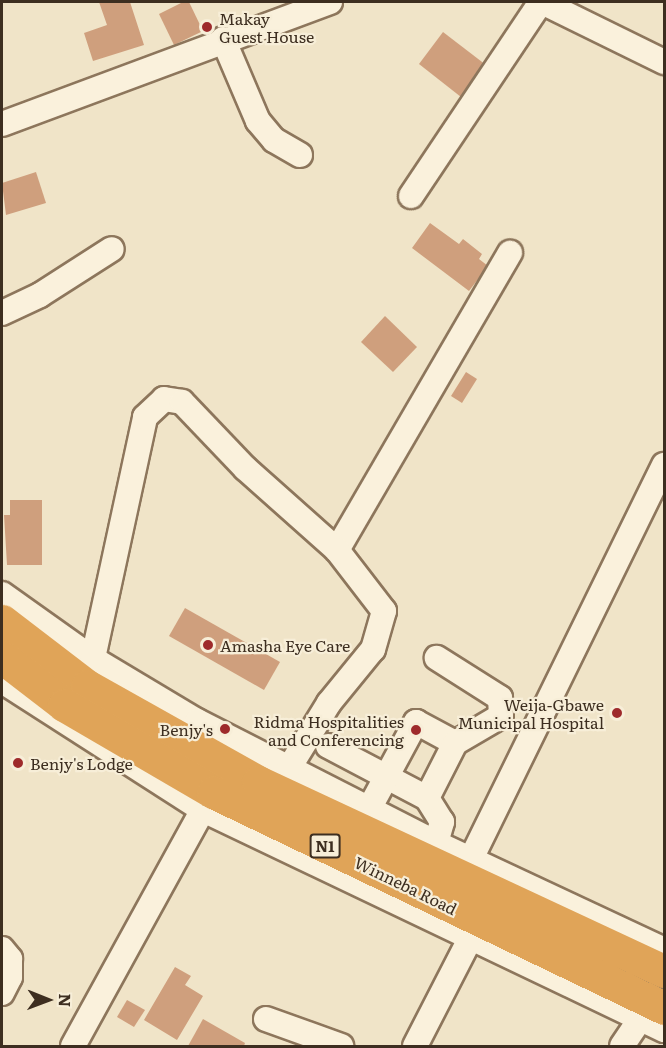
<!DOCTYPE html>
<html>
<head>
<meta charset="utf-8">
<style>
  body { margin:0 }
  #map { position:relative; width:666px; height:1048px; overflow:hidden; background:#f0e4c8; font-family:Literata,serif }
  div>[style] { position:absolute }
  .building>* { inset:0; background:#cf9f7d }
  .roads { filter:drop-shadow(2px 0 #8d765c) drop-shadow(-2px 0 #8d765c) drop-shadow(0 2px #8d765c) drop-shadow(0 -2px #8d765c) }
  .minor>* { height:24px; margin:-12px; padding:0 12px; transform-origin:12px; border-radius:12px; background:#faf1dc }
  .highway>* { height:33px; margin:-16.5px; padding:0 16.5px; transform-origin:16.5px; border-radius:16.5px; background:#e0a458 }
  .dots>* { width:16px; height:16px; translate:-50% -50%; box-sizing:border-box; border:3px solid #f7eed8; border-radius:50% }
  span { translate:-50% -50%; white-space:nowrap; text-align:center; line-height:1.15; -webkit-text-stroke:4.5px #f7eed8; paint-order:stroke }
  .shield-label span { padding:2px 4px; background:#f7eed8; border:2px solid; border-radius:4px; -webkit-text-stroke-width:0 }
  .shield-label { font-size:15px; color:#3d2e20; font-weight:700 }
  .poi-label { font-size:16px; color:#3d2e20 }
  .left { translate:0 -50%; text-align:left }
  .right { translate:-100% -50%; text-align:right }
  .street-label { font-size:16px; color:#3d2e20 }
  .frame { position:absolute; inset:0; border:3px solid #3d2e20; pointer-events:none }
  .north { position:absolute; left:18px; top:970px; width:60px; height:60px; -webkit-text-stroke:4px #f7eed8; paint-order:stroke; rotate:91deg; font-size:16px; font-weight:700; line-height:24px; text-align:center; color:#3d2e20 }
  .north::after { content:''; display:block; margin:auto; width:21px; height:27px; background:#3d2e20; clip-path:polygon(50% 0,100% 100%,50% 72%,0 100%) }
</style>
</head>
<body>
<div id="map">
  <div class="building">
    <div style="clip-path:polygon(99px 2px,130px 2px,144px 45px,93px 61px,84px 33px,107px 25px)"></div>
    <div style="clip-path:polygon(183px 2px,189px 2px,203px 31px,174px 45px,159px 14px)"></div>
    <div style="clip-path:polygon(443px 32px,486px 65px,461px 97px,419px 64px)"></div>
    <div style="clip-path:polygon(36px 172px,46px 203px,6px 215px,2px 183px)"></div>
    <div style="clip-path:polygon(430px 223px,459px 244px,463px 239px,482px 254px,479px 259px,488px 266px,469px 291px,412px 248px)"></div>
    <div style="clip-path:polygon(385px 316px,417px 347px,393px 372px,361px 342px)"></div>
    <div style="clip-path:polygon(466px 372px,477px 379px,462px 403px,451px 396px)"></div>
    <div style="clip-path:polygon(10px 500px,42px 500px,42px 565px,7px 565px,4px 515px,10px 515px)"></div>
    <div style="clip-path:polygon(185px 608px,280px 662px,264px 690px,169px 636px)"></div>
    <div style="clip-path:polygon(175px 967px,191px 976px,185px 985px,203px 996px,177px 1040px,144px 1020px)"></div>
    <div style="clip-path:polygon(127px 1000px,145px 1010px,134px 1027px,117px 1017px)"></div>
    <div style="clip-path:polygon(203px 1019px,245px 1043px,244px 1046px,188px 1046px)"></div>
  </div>
  <div class="roads">
    <div class="minor">
      <div style="left:542px;top:2px;width:136px;rotate:26.2deg"></div>
      <div style="left:223px;top:39px;width:89px;rotate:66.9deg"></div>
      <div style="left:258px;top:121px;width:25px;rotate:50deg"></div>
      <div style="left:274px;top:140px;width:30px;rotate:30deg"></div>
      <div style="left:2px;top:124px;width:350px;rotate:-20.4deg"></div>
      <div style="left:411px;top:196px;width:234px;rotate:-56.2deg"></div>
      <div style="left:2px;top:313px;width:42px;rotate:-25.3deg"></div>
      <div style="left:40px;top:295px;width:85px;rotate:-32.6deg"></div>
      <div style="left:337px;top:550px;width:344px;rotate:-59.8deg"></div>
      <div style="left:2px;top:594px;width:114px;rotate:35.4deg"></div>
      <div style="left:95px;top:660px;width:119px;rotate:30.9deg"></div>
      <div style="left:197px;top:721px;width:268px;rotate:27deg"></div>
      <div style="left:436px;top:843px;width:252px;rotate:25.1deg"></div>
      <div style="left:2px;top:681px;width:239px;rotate:32.7deg"></div>
      <div style="left:203px;top:810px;width:511px;rotate:25.51deg"></div>
      <div style="left:87px;top:686px;width:275px;rotate:-77.8deg"></div>
      <div style="left:145px;top:417px;width:26px;rotate:-43deg"></div>
      <div style="left:164px;top:399px;width:18px;rotate:9deg"></div>
      <div style="left:182px;top:402px;width:91px;rotate:46.3deg"></div>
      <div style="left:245px;top:468px;width:123px;rotate:41.7deg"></div>
      <div style="left:337px;top:550px;width:77px;rotate:52.4deg"></div>
      <div style="left:384px;top:611px;width:40px;rotate:106deg"></div>
      <div style="left:373px;top:649px;width:70px;rotate:129.2deg"></div>
      <div style="left:329px;top:703px;width:76px;rotate:121.6deg"></div>
      <div style="left:328px;top:746px;width:112px;rotate:27.7deg"></div>
      <div style="left:369px;top:809px;width:99px;rotate:-61.6deg"></div>
      <div style="left:416px;top:722px;width:44px;rotate:28.3deg"></div>
      <div style="left:455px;top:743px;width:53px;rotate:-30.4deg"></div>
      <div style="left:501px;top:716px;width:18px;rotate:-93deg"></div>
      <div style="left:500px;top:698px;width:75px;rotate:-147.6deg"></div>
      <div style="left:436px;top:843px;width:22px;rotate:-74deg"></div>
      <div style="left:442px;top:822px;width:28px;rotate:-122deg"></div>
      <div style="left:427px;top:798px;width:62px;rotate:-63deg"></div>
      <div style="left:471px;top:859px;width:439px;rotate:-63.9deg"></div>
      <div style="left:2px;top:949px;width:13px;rotate:51deg"></div>
      <div style="left:10px;top:959px;width:18px;rotate:90deg"></div>
      <div style="left:10px;top:977px;width:18px;rotate:117deg"></div>
      <div style="left:266px;top:1019px;width:80px;rotate:19.8deg"></div>
      <div style="left:73px;top:1046px;width:269px;rotate:-61.2deg"></div>
      <div style="left:415px;top:1046px;width:118px;rotate:-62.8deg"></div>
      <div style="left:622px;top:1046px;width:32px;rotate:-56deg"></div>
    </div>
    <div class="highway">
      <div style="left:2px;top:621px;width:107px;rotate:37.4deg"></div>
      <div style="left:87px;top:686px;width:196px;rotate:29.3deg"></div>
      <div style="left:258px;top:782px;width:448px;rotate:25deg"></div>
      <div style="left:2px;top:657px;width:78px;rotate:37.7deg"></div>
      <div style="left:64px;top:705px;width:173px;rotate:30.3deg"></div>
      <div style="left:213px;top:792px;width:500px;rotate:25.59deg"></div>
    </div>
  </div>
  <div class="dots">
    <div style="left:207px;top:27px;background:#9e2a2b"></div>
    <div style="left:208px;top:645px;background:#9e2a2b"></div>
    <div style="left:617px;top:713px;background:#9e2a2b"></div>
    <div style="left:225px;top:729px;background:#9e2a2b"></div>
    <div style="left:416px;top:730px;background:#9e2a2b"></div>
    <div style="left:18px;top:763px;background:#9e2a2b"></div>
  </div>
  <div class="shield-label">
    <span style="left:325px;top:846px">N1</span>
  </div>
  <div class="poi-label">
    <span class="left" style="left:219px;top:27px">Makay<br>Guest House</span>
    <span class="left" style="left:220px;top:645px">Amasha Eye Care</span>
    <span class="right" style="left:604px;top:713px">Weija-Gbawe<br>Municipal Hospital</span>
    <span class="right" style="left:404px;top:730px">Ridma Hospitalities<br>and Conferencing</span>
    <span class="right" style="left:213px;top:729px">Benjy's</span>
    <span class="left" style="left:30px;top:763px">Benjy's Lodge</span>
  </div>
  <div class="street-label">
    <span style="left:406px;top:885px;rotate:26deg">Winneba Road</span>
  </div>
  <div class="frame"></div>
  <div class="north">N</div>
</div>
</body>
</html>
